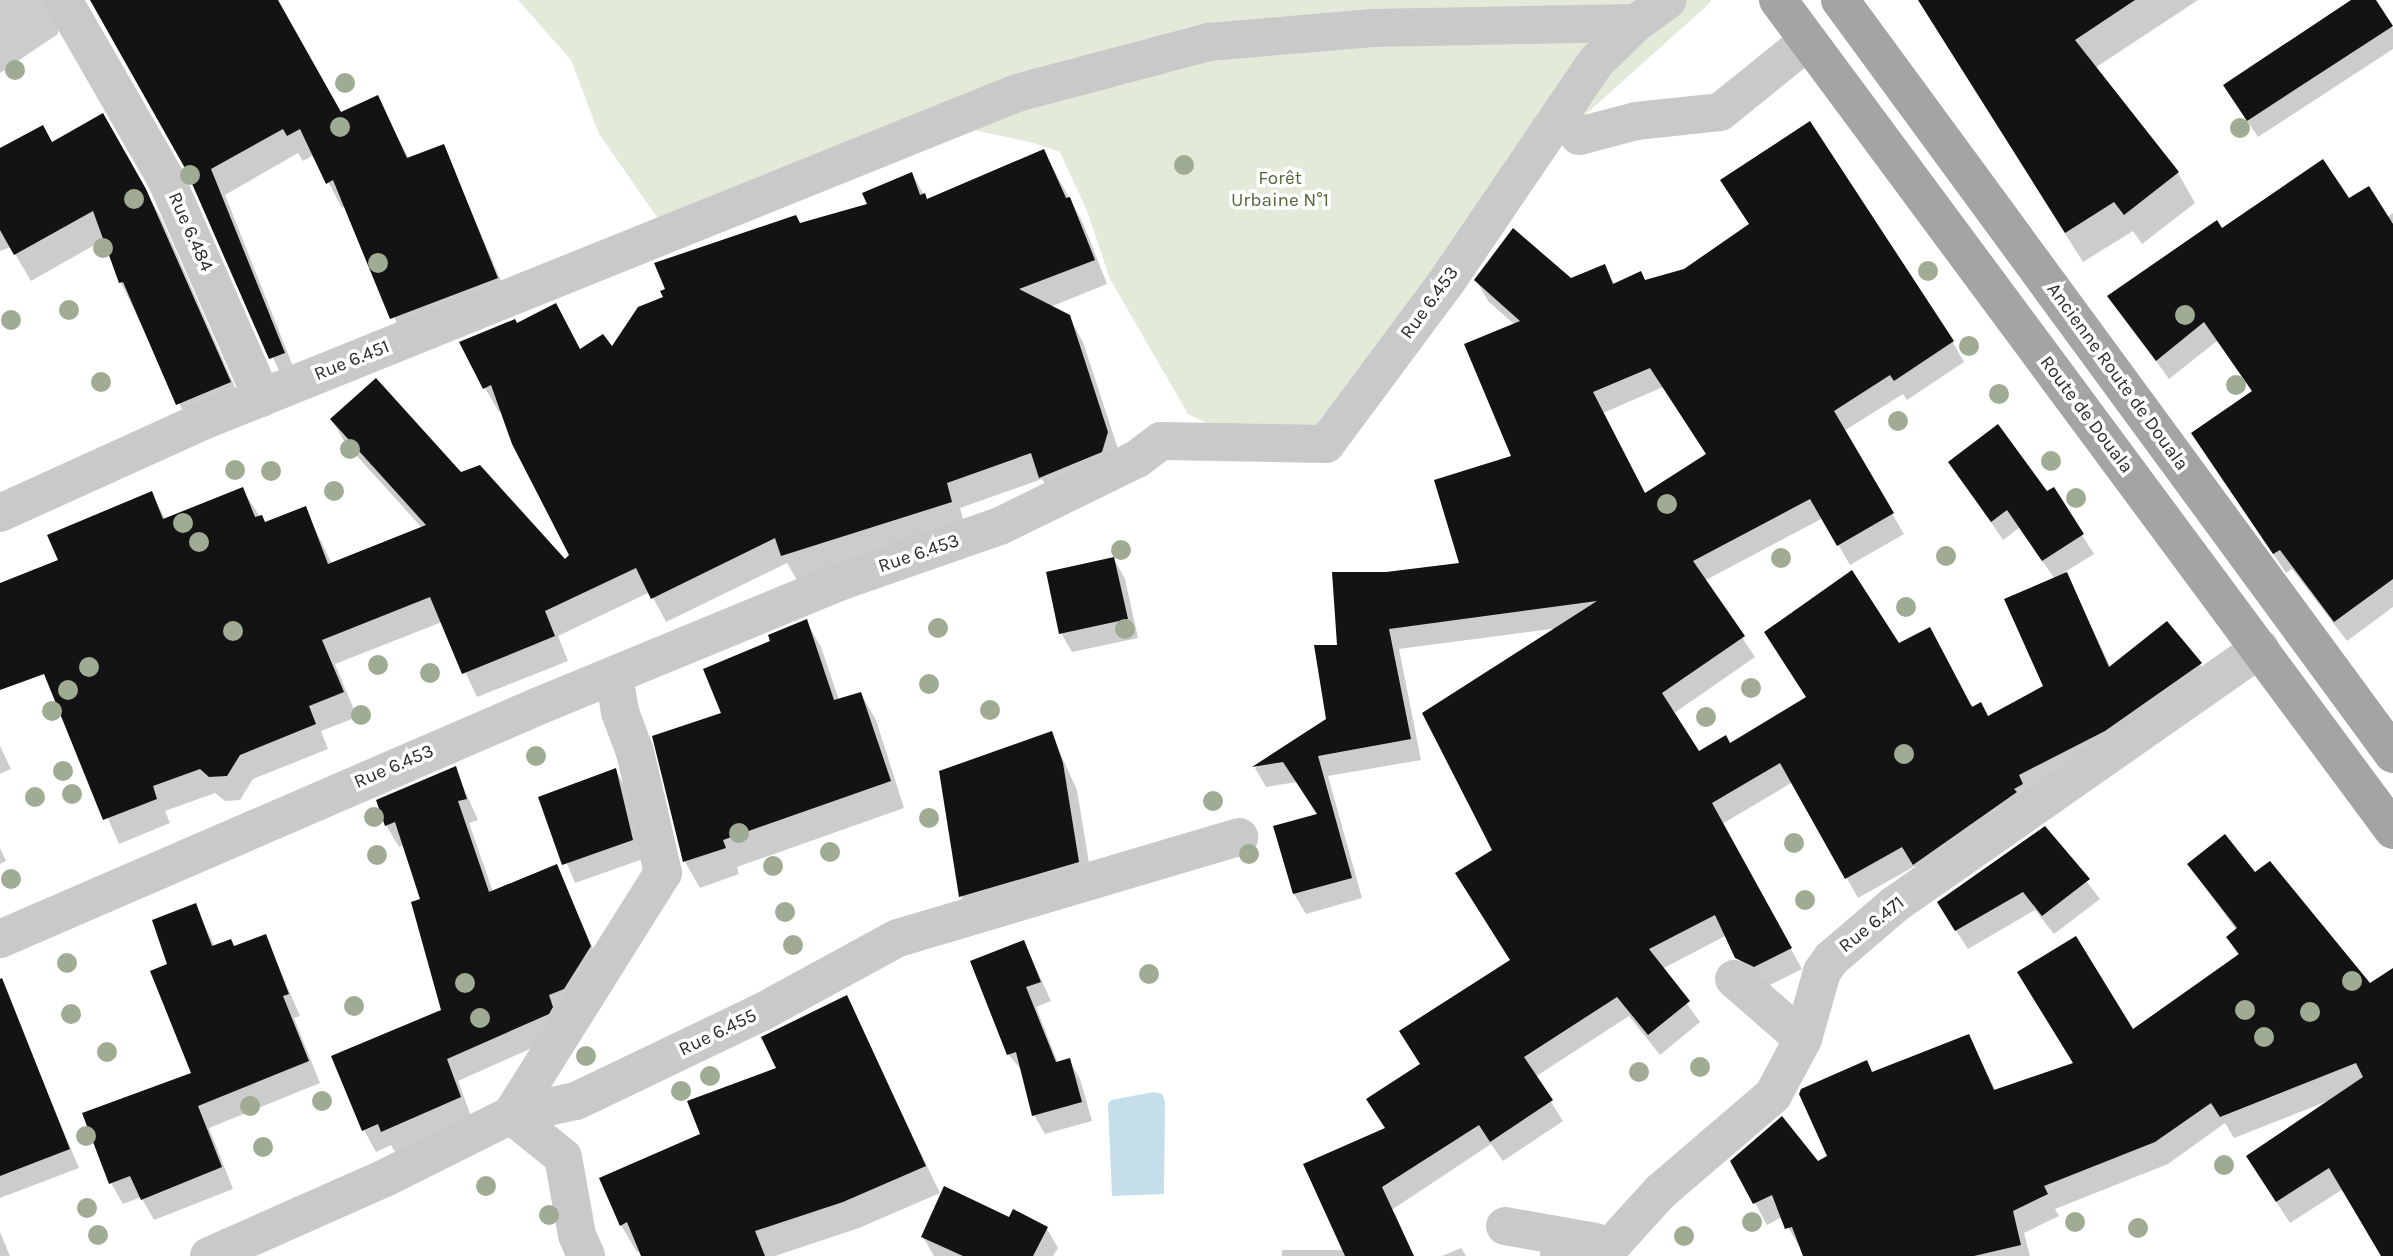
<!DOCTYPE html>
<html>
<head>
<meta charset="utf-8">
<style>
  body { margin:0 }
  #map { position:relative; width:2393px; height:1256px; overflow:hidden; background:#fff; font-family:Karla,sans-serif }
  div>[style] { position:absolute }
  .green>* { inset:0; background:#e3ead9 }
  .water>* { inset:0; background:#c4deea }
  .shadow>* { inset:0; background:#0003 }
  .building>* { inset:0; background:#131313 }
  .minor>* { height:38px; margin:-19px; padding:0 19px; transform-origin:19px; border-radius:19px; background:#c9c9c9 }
  .major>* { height:38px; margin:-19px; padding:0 19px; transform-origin:19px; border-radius:19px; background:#a4a4a4 }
  .trees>* { width:20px; height:20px; margin:-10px; border-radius:50%; background:#a0ab93 }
  span { translate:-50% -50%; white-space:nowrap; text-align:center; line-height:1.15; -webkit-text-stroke:7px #fff; paint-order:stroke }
  .park-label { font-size:19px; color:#52673a }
  .street-label { font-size:19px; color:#2c2c2c }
</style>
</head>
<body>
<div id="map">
  <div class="green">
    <div style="clip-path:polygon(518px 0,1711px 0,1711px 2px,1576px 123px,1323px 441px,1225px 432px,1188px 414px,1110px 279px,1087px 211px,1060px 152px,1034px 143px,941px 123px,661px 223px,599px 134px,571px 60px)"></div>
  </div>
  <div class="water">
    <div style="clip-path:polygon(1154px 1092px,1162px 1094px,1165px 1101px,1164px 1194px,1112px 1196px,1108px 1104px,1111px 1100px)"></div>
  </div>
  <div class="shadow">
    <div style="clip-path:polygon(0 0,47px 0,59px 21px,58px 34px,0 73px)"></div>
    <div style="clip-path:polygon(92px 0,276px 0,341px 115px,377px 97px,409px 159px,443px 146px,511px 304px,406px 344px,346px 206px,342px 208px,314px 155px,303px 161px,298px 153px,225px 195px,298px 379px,285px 384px,188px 169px)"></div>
    <div style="clip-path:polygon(1918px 0,2198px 0,2095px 68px,2178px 173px,2195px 203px,2142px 244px,2133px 231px,2083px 262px)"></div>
    <div style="clip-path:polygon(2354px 0,2374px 0,2393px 29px,2393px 49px,2258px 137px,2235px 102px)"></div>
    <div style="clip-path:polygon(102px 116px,161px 218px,245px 410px,193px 432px,121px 283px,105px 239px,31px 281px,11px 247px,0 251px,0 150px,52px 144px)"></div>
    <div style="clip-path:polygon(1044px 152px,1083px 223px,1107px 284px,1050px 307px,1069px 317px,1083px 342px,1121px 458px,1055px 501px,1042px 479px,960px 508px,965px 527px,797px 580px,787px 563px,666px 622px,650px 592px,558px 636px,568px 661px,477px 697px,442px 622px,335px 664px,357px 717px,321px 731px,328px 749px,253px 779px,240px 800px,225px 801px,215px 793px,165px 811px,170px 823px,119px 844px,37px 653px,0 659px,0 584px,60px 561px,151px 493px,166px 520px,242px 489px,265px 524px,305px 508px,332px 564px,423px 529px,346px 444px,332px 420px,460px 474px,564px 561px,572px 556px,502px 410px,499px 412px,485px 388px,517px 325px,580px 351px,612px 349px,665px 298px,800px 225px,869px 205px,912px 174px,927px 200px)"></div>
    <div style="clip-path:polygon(2348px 200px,2387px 217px,2393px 213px,2393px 607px,2347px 641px,2292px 569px,2286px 573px,2205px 453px,2253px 393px,2217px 341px,2169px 379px,2110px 297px,2222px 230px)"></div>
    <div style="clip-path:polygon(evenodd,1604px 266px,1615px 285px,1645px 282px,1952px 341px,1964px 362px,1907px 400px,1903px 394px,1844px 431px,1904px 534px,1850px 565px,1823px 518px,1704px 581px,1755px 657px,1673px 714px,1698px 754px,1730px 746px,1898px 645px,1988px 718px,2045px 687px,2055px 579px,2019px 528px,2003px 540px,1950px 462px,2046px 494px,2053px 489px,2094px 554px,2065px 572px,2111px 668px,2200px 664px,2212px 684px,1926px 884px,1915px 866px,1858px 898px,1793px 782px,1722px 824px,1802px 969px,1766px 987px,1749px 978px,1727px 935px,1662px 969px,1700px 1022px,1660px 1055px,1629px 1016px,1535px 1077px,1563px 1121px,1503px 1161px,1491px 1144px,1393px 1209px,1337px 1234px,1422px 1065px,1511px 961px,1495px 850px,1559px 628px,1399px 649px,1421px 760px,1328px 776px,1362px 898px,1306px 914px,1294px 894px,1318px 815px,1297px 782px,1266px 787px,1255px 768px,1328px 720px,1339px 646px,1386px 574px,1461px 564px,1513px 458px,1515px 325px,1488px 301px,1476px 280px,1570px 280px,1604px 266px,1663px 387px,1707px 455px,1645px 495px,1603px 413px,1663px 387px)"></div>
    <div style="clip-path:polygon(1114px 559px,1125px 579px,1138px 638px,1072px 652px,1061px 633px)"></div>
    <div style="clip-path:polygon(806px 621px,821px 647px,839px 700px,861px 694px,876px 720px,904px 808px,737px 867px,739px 874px,700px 888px,685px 862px,654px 737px,724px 714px,773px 642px)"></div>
    <div style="clip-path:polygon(1051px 733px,1077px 790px,1093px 887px,976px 922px,961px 896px,941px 772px)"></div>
    <div style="clip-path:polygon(0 746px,11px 769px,0 774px)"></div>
    <div style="clip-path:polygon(455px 768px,478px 820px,469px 823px,493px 892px,557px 867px,602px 969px,561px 1035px,458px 1081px,472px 1119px,395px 1152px,391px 1145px,376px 1152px,364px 1130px,443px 1011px,422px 900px,404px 845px,399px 847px,386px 825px)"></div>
    <div style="clip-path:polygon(616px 770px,626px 789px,643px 859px,575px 883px,540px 798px)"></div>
    <div style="clip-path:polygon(2045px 828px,2100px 899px,2054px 934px,2035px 910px,1968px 949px,1950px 921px)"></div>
    <div style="clip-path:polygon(0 848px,6px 861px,0 864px)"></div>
    <div style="clip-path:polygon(2189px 865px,2255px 875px,2369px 986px,2393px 970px,2393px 1256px,2383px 1256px,2343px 1189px,2290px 1223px,2261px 1178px,2328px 1101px,2234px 1138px,2225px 1123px,2168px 1164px,2055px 1209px,2059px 1216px,2024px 1233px,2030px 1256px,1805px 1256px,1782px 1217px,1767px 1225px,1732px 1161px,1818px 1164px,1830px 1156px,1873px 1074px,1968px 1036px,1996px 1091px,2075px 1064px,2133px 1031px,2239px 957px,2228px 938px,2237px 931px)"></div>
    <div style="clip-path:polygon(195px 906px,215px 947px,234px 948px,265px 936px,300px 1016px,294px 1018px,320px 1083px,209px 1128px,233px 1189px,154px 1220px,141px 1197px,123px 1204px,111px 1183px,193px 1074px,169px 965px)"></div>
    <div style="clip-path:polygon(1024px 942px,1051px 1001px,1036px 1007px,1058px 1063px,1069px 1060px,1080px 1079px,1092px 1121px,1045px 1134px,1034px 1115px,1023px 1072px,1009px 1055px,972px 962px)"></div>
    <div style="clip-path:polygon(846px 997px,940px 1193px,859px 1228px,775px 1256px,643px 1256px,640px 1250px,637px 1252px,621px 1225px,702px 1135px,778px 1069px)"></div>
    <div style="clip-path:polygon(15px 1016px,79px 1168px,0 1198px,0 1023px)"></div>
    <div style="clip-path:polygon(1395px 1213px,1403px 1232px,1351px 1256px,1282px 1256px,1282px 1250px,1346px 1250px,1338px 1237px)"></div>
    <div style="clip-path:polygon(1010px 1220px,1047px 1229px,1058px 1248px,1053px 1256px,934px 1256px,923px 1237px)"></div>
    <div style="clip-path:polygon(0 1232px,10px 1256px,0 1256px)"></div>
    <div style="clip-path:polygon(1461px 1248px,1466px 1256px,1442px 1256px)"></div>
  </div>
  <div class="building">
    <div style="clip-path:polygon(90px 0,278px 0,341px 112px,378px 95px,407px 158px,444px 144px,498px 278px,390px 319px,333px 180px,326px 184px,300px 129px,287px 136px,283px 129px,211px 169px,285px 353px,269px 359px,186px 170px)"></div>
    <div style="clip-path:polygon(1918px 0,2135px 0,2075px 40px,2179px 172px,2124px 215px,2114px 202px,2065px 233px)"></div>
    <div style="clip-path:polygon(2351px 0,2376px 0,2393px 26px,2247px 121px,2223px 85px)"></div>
    <div style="clip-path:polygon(103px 113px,146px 189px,231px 382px,176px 405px,123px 282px,119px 283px,93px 211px,14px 255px,0 230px,0 148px,43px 125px,52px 142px)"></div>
    <div style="clip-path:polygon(evenodd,1810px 121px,1954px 341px,1894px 381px,1890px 375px,1834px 411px,1894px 513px,1837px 546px,1810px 499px,1693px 561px,1745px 636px,1662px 693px,1699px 751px,1726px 735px,1730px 743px,1806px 697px,1764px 632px,1852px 570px,1899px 643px,1930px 627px,1972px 707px,1981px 702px,1988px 716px,2043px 686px,2004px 599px,2067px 572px,2109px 667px,2167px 621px,2202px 663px,2105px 731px,2019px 775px,2023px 784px,2014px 789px,2017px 792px,1913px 865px,1902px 847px,1845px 879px,1780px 763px,1712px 803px,1792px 948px,1754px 967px,1735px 958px,1715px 915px,1649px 949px,1690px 1001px,1648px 1035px,1617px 997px,1524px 1057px,1553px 1100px,1490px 1142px,1479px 1125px,1382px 1187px,1414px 1256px,1345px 1256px,1303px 1164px,1385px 1128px,1366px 1099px,1420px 1064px,1399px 1031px,1510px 960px,1455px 873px,1492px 850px,1422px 713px,1597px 601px,1389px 629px,1411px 739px,1318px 756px,1352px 878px,1293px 894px,1273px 826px,1317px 814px,1283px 762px,1252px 767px,1326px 719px,1314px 645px,1337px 645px,1332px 572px,1386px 572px,1459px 563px,1434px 480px,1511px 456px,1464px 344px,1520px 321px,1474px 280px,1513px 228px,1571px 278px,1605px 264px,1613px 284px,1641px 271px,1645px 280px,1684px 269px,1749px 224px,1720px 180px,1810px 121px,1650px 368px,1706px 454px,1645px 493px,1593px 392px,1650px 368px)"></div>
    <div style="clip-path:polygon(1044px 149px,1066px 198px,1070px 197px,1095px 260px,1019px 289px,1070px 315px,1108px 432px,1102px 452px,1039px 478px,1031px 453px,947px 483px,952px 502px,781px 556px,775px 538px,651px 599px,636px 568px,545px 611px,555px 636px,462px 674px,430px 597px,322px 640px,344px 692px,309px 706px,316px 724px,240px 755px,227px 776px,209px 777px,200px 769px,153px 786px,157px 799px,103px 820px,44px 674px,0 690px,0 583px,58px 560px,47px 535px,152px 491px,163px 519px,243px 487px,255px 517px,262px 515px,265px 522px,306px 506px,328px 564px,426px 525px,330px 419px,376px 378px,461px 472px,480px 465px,565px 559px,569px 555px,512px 444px,491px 385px,483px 389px,459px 342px,515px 319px,517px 323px,556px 303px,580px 349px,603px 334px,612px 346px,638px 307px,663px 297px,660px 291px,665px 289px,654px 263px,796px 215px,800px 223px,867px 204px,862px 193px,912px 172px,920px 195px,925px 193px,927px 199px)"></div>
    <div style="clip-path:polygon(2323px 159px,2349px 198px,2369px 186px,2393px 224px,2393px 579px,2334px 622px,2280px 550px,2273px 554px,2191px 433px,2252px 391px,2204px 322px,2156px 361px,2107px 296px,2217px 220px,2222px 228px)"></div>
    <div style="clip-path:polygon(1998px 424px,2047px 491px,2054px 487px,2084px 534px,2042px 561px,2007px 510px,1991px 522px,1948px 462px)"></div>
    <div style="clip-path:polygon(1114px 557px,1128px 619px,1059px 634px,1046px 572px)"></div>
    <div style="clip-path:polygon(807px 619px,834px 700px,861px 692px,891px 781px,723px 840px,726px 848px,683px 862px,652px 736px,721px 713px,703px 669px,770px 641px,768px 635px)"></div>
    <div style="clip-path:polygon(1052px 731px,1063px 763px,1079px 862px,959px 897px,939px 771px)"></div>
    <div style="clip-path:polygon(456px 766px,467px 799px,458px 801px,489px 892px,557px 864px,591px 946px,564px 989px,549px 995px,553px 1007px,549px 1014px,447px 1059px,461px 1097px,381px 1132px,378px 1124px,362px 1131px,331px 1056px,441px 1010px,411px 902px,420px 899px,395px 822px,385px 826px,376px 800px)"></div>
    <div style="clip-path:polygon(616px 768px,633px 840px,562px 865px,538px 797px)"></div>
    <div style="clip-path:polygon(2045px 826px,2090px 879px,2042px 916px,2023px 892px,1955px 931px,1937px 902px)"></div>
    <div style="clip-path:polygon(2225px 834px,2255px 872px,2270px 861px,2370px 983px,2393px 968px,2393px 1256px,2381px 1256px,2329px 1168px,2276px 1202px,2246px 1156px,2363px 1077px,2356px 1063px,2220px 1117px,2211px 1103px,2155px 1142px,2044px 1186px,2048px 1194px,2013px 1211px,2021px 1245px,1974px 1256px,1803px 1256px,1792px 1227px,1785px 1229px,1772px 1195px,1753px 1204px,1730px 1161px,1782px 1116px,1818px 1161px,1827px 1156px,1799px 1094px,1801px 1089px,1867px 1060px,1872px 1072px,1969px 1034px,1994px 1090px,2073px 1063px,2017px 972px,2076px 936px,2133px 1029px,2239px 954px,2226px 937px,2237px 928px,2187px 864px)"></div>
    <div style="clip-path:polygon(196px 903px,212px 946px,231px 939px,234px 946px,266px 934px,289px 994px,283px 996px,309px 1061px,198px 1106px,222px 1167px,141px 1200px,130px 1176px,109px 1184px,82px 1113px,191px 1073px,150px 971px,167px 964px,152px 920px)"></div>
    <div style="clip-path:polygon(1024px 940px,1041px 982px,1026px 987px,1056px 1062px,1070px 1058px,1082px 1102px,1032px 1116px,1016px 1052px,1007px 1055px,970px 961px)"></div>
    <div style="clip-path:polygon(2px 978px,70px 1149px,0 1176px,0 979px)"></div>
    <div style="clip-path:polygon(847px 995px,926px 1166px,843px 1202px,755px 1231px,765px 1256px,641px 1256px,627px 1222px,620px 1226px,599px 1178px,700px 1134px,687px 1101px,776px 1068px,761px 1037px)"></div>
    <div style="clip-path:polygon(944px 1186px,1009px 1217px,1013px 1209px,1048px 1227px,1033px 1256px,963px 1256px,921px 1237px)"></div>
  </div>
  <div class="minor">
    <div style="left:63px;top:0;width:207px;rotate:60.1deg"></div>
    <div style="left:166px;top:179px;width:239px;rotate:66.3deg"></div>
    <div style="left:1579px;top:136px;width:59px;rotate:-14.7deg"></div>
    <div style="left:1636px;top:121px;width:84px;rotate:-6.1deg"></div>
    <div style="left:1720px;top:112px;width:113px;rotate:-38.9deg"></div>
    <div style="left:0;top:513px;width:223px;rotate:-24.4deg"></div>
    <div style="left:203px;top:421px;width:878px;rotate:-21.95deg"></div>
    <div style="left:1017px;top:93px;width:199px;rotate:-14.9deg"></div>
    <div style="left:1209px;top:42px;width:164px;rotate:-4.9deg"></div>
    <div style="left:1372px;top:28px;width:264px;rotate:-1.1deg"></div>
    <div style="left:0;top:939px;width:589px;rotate:-23.39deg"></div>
    <div style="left:541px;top:705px;width:322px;rotate:-22.4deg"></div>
    <div style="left:839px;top:582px;width:170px;rotate:-19.2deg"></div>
    <div style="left:1000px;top:526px;width:153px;rotate:-26.1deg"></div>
    <div style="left:1137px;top:459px;width:30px;rotate:-37deg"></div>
    <div style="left:1161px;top:441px;width:165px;rotate:1deg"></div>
    <div style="left:1326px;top:444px;width:199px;rotate:-53.4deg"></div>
    <div style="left:1445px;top:284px;width:268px;rotate:-55.8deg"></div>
    <div style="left:1596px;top:62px;width:56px;rotate:-44.3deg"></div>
    <div style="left:1636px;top:23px;width:39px;rotate:-36deg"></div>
    <div style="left:1734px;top:979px;width:91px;rotate:41deg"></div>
    <div style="left:1505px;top:1226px;width:92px;rotate:10deg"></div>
    <div style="left:209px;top:1256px;width:195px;rotate:-23.9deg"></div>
    <div style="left:387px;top:1177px;width:139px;rotate:-26.6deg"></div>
    <div style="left:511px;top:1115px;width:66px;rotate:-12.2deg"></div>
    <div style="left:576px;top:1101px;width:206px;rotate:-25.6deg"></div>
    <div style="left:762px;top:1012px;width:155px;rotate:-28.6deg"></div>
    <div style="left:898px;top:938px;width:356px;rotate:-16.5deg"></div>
    <div style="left:586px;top:1256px;width:23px;rotate:-113deg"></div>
    <div style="left:577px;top:1235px;width:79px;rotate:-100.2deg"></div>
    <div style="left:563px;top:1157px;width:67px;rotate:-141.1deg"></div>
    <div style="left:511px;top:1115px;width:286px;rotate:-57.9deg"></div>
    <div style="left:663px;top:873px;width:124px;rotate:-103deg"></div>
    <div style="left:635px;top:752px;width:43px;rotate:-110.6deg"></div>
    <div style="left:620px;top:712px;width:36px;rotate:-99deg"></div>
    <div style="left:1559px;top:1256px;width:53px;rotate:-10.9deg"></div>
    <div style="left:1611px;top:1246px;width:73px;rotate:-47.8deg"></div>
    <div style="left:1660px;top:1192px;width:149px;rotate:-40.6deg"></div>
    <div style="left:1773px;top:1095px;width:64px;rotate:-61.8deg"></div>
    <div style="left:1803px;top:1039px;width:70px;rotate:-74.2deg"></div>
    <div style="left:1822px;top:972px;width:16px;rotate:-55deg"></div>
    <div style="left:1831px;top:959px;width:83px;rotate:-40.6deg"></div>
    <div style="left:1894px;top:905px;width:447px;rotate:-35deg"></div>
  </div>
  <div class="major">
    <div style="left:1778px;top:0;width:1033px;rotate:53.46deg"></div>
    <div style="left:1840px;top:0;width:935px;rotate:53.74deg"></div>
  </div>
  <div class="trees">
    <div style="left:15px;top:70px"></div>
    <div style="left:345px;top:83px"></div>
    <div style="left:340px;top:127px"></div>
    <div style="left:2240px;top:128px"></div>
    <div style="left:1184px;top:165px"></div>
    <div style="left:190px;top:175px"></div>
    <div style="left:134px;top:199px"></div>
    <div style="left:103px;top:248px"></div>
    <div style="left:378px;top:263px"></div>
    <div style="left:1928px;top:271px"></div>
    <div style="left:69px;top:310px"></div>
    <div style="left:2185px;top:315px"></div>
    <div style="left:11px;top:320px"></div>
    <div style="left:1969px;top:346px"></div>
    <div style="left:101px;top:382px"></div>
    <div style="left:2236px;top:385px"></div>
    <div style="left:1999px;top:394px"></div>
    <div style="left:1898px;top:421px"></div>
    <div style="left:350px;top:449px"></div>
    <div style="left:2051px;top:461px"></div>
    <div style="left:235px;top:470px"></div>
    <div style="left:271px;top:471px"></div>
    <div style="left:334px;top:491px"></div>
    <div style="left:2076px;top:498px"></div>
    <div style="left:1667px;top:504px"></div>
    <div style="left:183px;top:523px"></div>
    <div style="left:199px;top:542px"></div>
    <div style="left:1121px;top:550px"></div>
    <div style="left:1946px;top:556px"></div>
    <div style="left:1781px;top:558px"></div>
    <div style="left:1906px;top:607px"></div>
    <div style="left:938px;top:628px"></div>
    <div style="left:1125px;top:629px"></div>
    <div style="left:233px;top:631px"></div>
    <div style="left:378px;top:665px"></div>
    <div style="left:89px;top:667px"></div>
    <div style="left:430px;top:673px"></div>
    <div style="left:929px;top:684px"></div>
    <div style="left:1751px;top:688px"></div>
    <div style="left:68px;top:690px"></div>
    <div style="left:990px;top:710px"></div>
    <div style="left:52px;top:711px"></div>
    <div style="left:361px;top:715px"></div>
    <div style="left:1706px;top:717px"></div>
    <div style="left:1904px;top:754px"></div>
    <div style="left:536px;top:756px"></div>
    <div style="left:63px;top:771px"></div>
    <div style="left:72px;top:794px"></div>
    <div style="left:35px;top:797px"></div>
    <div style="left:1213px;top:801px"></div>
    <div style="left:374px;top:817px"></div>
    <div style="left:929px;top:818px"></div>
    <div style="left:739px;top:833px"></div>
    <div style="left:1794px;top:843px"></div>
    <div style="left:830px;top:852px"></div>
    <div style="left:1249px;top:854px"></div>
    <div style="left:377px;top:855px"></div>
    <div style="left:773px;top:866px"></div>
    <div style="left:11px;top:879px"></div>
    <div style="left:1805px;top:900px"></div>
    <div style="left:785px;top:912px"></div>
    <div style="left:793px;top:945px"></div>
    <div style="left:67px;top:963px"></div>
    <div style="left:1149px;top:974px"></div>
    <div style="left:2352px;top:981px"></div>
    <div style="left:465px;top:983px"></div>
    <div style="left:354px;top:1006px"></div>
    <div style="left:2245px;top:1010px"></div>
    <div style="left:2310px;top:1012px"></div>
    <div style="left:71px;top:1014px"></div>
    <div style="left:480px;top:1018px"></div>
    <div style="left:2264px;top:1037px"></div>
    <div style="left:107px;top:1052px"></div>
    <div style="left:586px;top:1056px"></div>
    <div style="left:1700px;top:1067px"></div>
    <div style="left:1639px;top:1072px"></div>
    <div style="left:710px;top:1076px"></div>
    <div style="left:681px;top:1091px"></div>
    <div style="left:322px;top:1101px"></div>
    <div style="left:250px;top:1106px"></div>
    <div style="left:86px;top:1136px"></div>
    <div style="left:263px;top:1147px"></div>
    <div style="left:2224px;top:1165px"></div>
    <div style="left:486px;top:1186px"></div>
    <div style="left:87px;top:1208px"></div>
    <div style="left:549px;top:1215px"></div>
    <div style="left:1752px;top:1222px"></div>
    <div style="left:2075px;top:1222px"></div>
    <div style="left:2138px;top:1228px"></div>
    <div style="left:98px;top:1235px"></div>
    <div style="left:1684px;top:1236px"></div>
  </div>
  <div class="park-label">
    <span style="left:1280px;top:190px">Forêt<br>Urbaine N°1</span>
  </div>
  <div class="street-label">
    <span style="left:190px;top:232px;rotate:66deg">Rue 6.484</span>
    <span style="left:1430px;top:303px;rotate:-54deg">Rue 6.453</span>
    <span style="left:352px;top:361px;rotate:-22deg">Rue 6.451</span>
    <span style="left:2117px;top:377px;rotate:54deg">Ancienne Route de Douala</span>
    <span style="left:2086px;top:415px;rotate:53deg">Route de Douala</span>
    <span style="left:919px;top:554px;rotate:-19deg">Rue 6.453</span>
    <span style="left:394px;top:767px;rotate:-23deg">Rue 6.453</span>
    <span style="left:1872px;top:925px;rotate:-39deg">Rue 6.471</span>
    <span style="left:718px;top:1033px;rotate:-26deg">Rue 6.455</span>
  </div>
</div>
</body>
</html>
